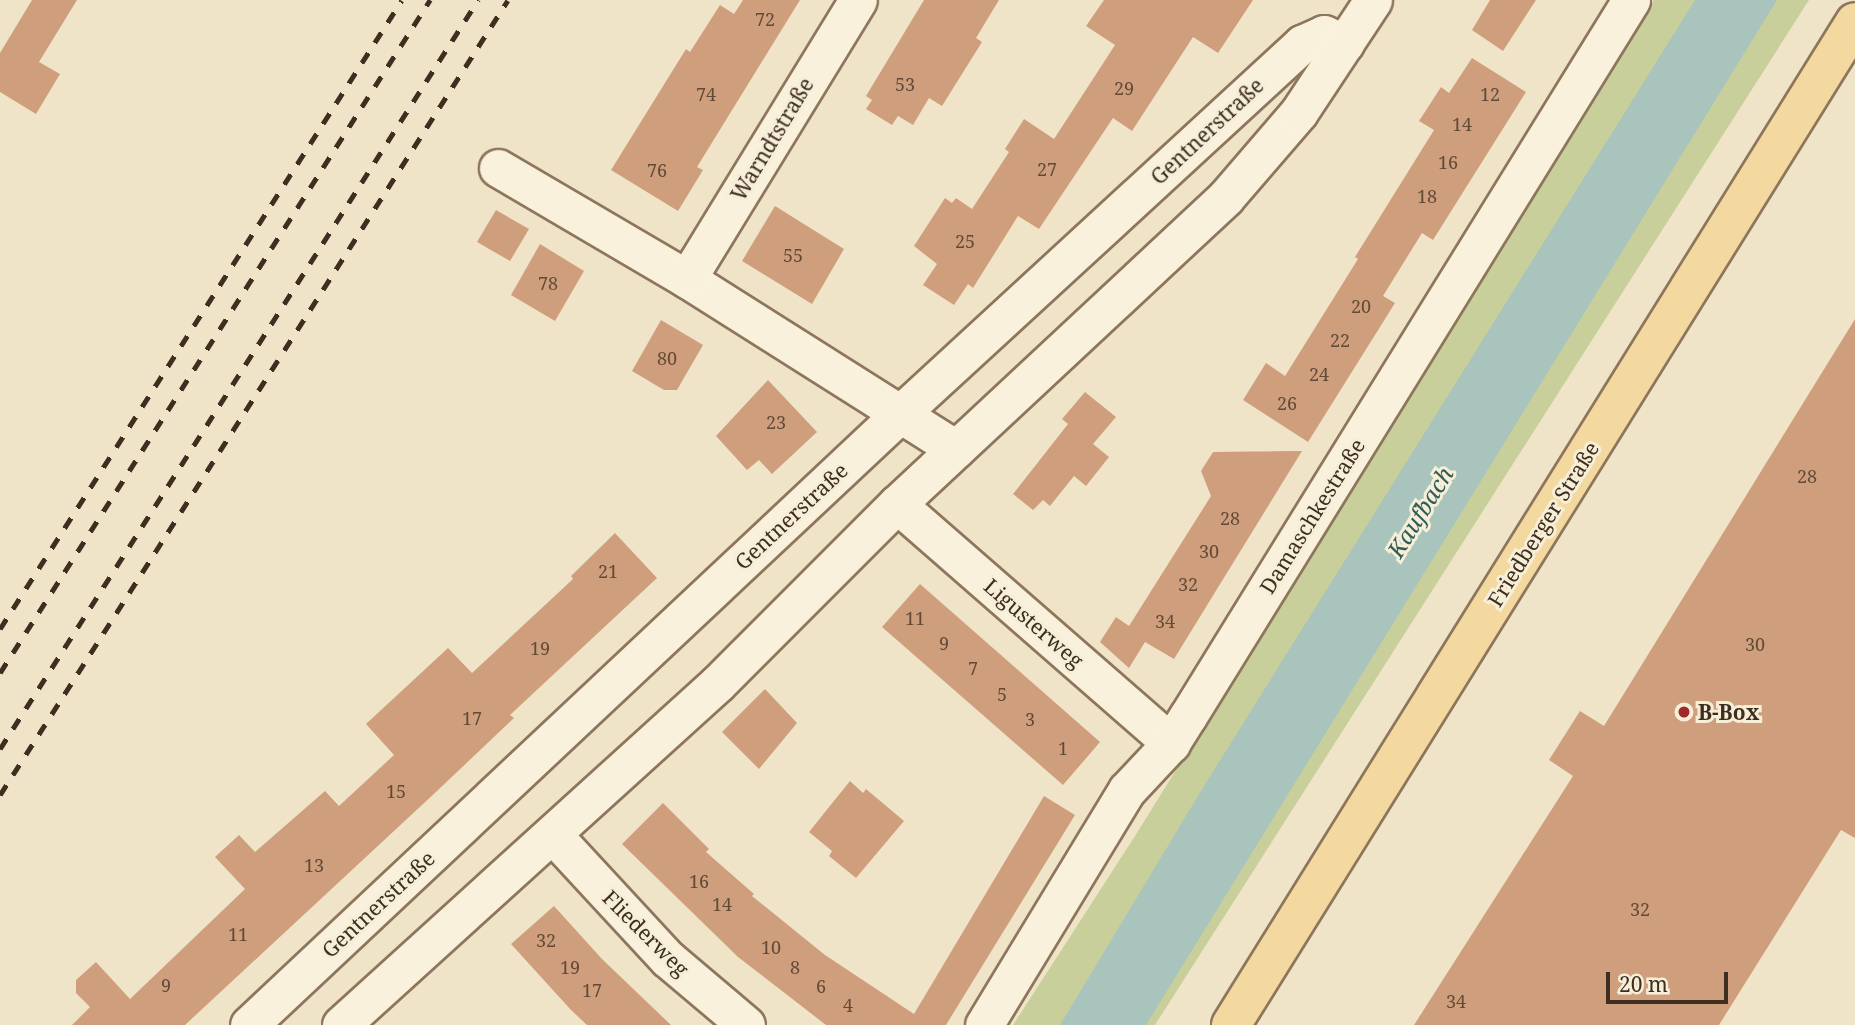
<!DOCTYPE html>
<html>
<head>
<meta charset="utf-8">
<style>
  body { margin:0 }
  #map { position:relative; width:1855px; height:1025px; overflow:hidden; background:#f0e4c8; font-family:"Noto Serif",serif }
  div>[style] { position:absolute }
  .green>* { inset:0; background:#c9cf9b }
  .water>* { inset:0; background:#a9c4bc }
  .building>* { inset:0; background:#cf9f7d }
  .roads { filter:drop-shadow(2px 0 #8d765c) drop-shadow(-2px 0 #8d765c) drop-shadow(0 2px #8d765c) drop-shadow(0 -2px #8d765c) }
  .street>* { height:37px; margin:-18.5px; padding:0 18.5px; transform-origin:18.5px; border-radius:18.5px; background:#faf1dc }
  .primary>* { height:38px; margin:-19px; padding:0 19px; transform-origin:19px; border-radius:19px; background:#f3d9a0 }
  .rail>* { height:5px; margin-top:-2.5px; transform-origin:0; background:repeating-linear-gradient(90deg,#3d2e20 0 12px,transparent 0 24px) }
  .dots>* { width:19px; height:19px; translate:-50% -50%; box-sizing:border-box; border:4px solid #f7eed8; border-radius:50% }
  span { translate:-50% -50%; white-space:nowrap; text-align:center; line-height:1.15; -webkit-text-stroke:6px #f7eed8; paint-order:stroke }
  .number-label { font-size:18px; color:#624a37 }
  .number-label span { -webkit-text-stroke-width:0 }
  .street-label { font-size:21px; color:#3d2e20 }
  .poi-label { font-size:21px; color:#3d2e20; font-weight:700 }
  .left { translate:0 -50%; text-align:left }
  .water-label { font-size:23px; color:#2f5d5a; font-style:italic }
  .scale { position:absolute; left:1606px; top:972px; width:122px; height:32px; box-sizing:border-box; border:4px solid #3d2e20; border-top:0; padding-left:9px; font-size:21px; line-height:24px; white-space:nowrap; color:#3d2e20; -webkit-text-stroke:5px #f7eed8; paint-order:stroke }
</style>
</head>
<body>
<div id="map">
  <div class="green">
    <div style="clip-path:polygon(1654px 0,1809px 0,1155px 1025px,1013px 1025px,1135px 836px)"></div>
  </div>
  <div class="water">
    <div style="clip-path:polygon(1695px 0,1777px 0,1146px 1025px,1060px 1025px,1204px 786px)"></div>
  </div>
  <div class="building">
    <div style="clip-path:polygon(32px 0,77px 0,39px 62px,60px 74px,36px 114px,0 92px,0 53px)"></div>
    <div style="clip-path:polygon(743px 0,800px 0,697px 167px,703px 170px,678px 211px,611px 170px,686px 49px,690px 52px,720px 5px,734px 14px)"></div>
    <div style="clip-path:polygon(924px 0,999px 0,976px 38px,982px 42px,942px 106px,929px 98px,913px 125px,898px 116px,892px 125px,866px 109px,872px 100px,866px 96px)"></div>
    <div style="clip-path:polygon(1104px 0,1253px 0,1218px 53px,1193px 37px,1132px 131px,1113px 118px,1039px 229px,1018px 216px,973px 288px,968px 284px,954px 305px,923px 285px,937px 264px,914px 246px,945px 198px,952px 203px,956px 198px,972px 209px,1009px 152px,1005px 149px,1024px 119px,1054px 139px,1115px 45px,1086px 26px)"></div>
    <div style="clip-path:polygon(1490px 0,1536px 0,1503px 51px,1472px 30px)"></div>
    <div style="clip-path:polygon(1472px 58px,1526px 92px,1433px 240px,1422px 233px,1383px 296px,1395px 303px,1308px 442px,1243px 400px,1266px 363px,1285px 376px,1358px 259px,1355px 257px,1434px 130px,1419px 121px,1441px 87px,1449px 93px)"></div>
    <div style="clip-path:polygon(775px 206px,844px 249px,812px 304px,742px 261px)"></div>
    <div style="clip-path:polygon(496px 210px,529px 229px,510px 261px,477px 242px)"></div>
    <div style="clip-path:polygon(540px 244px,584px 271px,555px 321px,511px 295px)"></div>
    <div style="clip-path:polygon(1855px 319px,1855px 838px,1841px 830px,1719px 1025px,1414px 1025px,1573px 776px,1549px 760px,1580px 711px,1604px 726px)"></div>
    <div style="clip-path:polygon(661px 320px,703px 345px,677px 390px,664px 390px,632px 371px)"></div>
    <div style="clip-path:polygon(768px 380px,817px 432px,772px 474px,759px 460px,747px 470px,716px 436px)"></div>
    <div style="clip-path:polygon(1085px 392px,1116px 417px,1093px 444px,1109px 457px,1086px 486px,1074px 476px,1050px 506px,1043px 500px,1033px 510px,1013px 494px,1068px 424px,1062px 419px)"></div>
    <div style="clip-path:polygon(1302px 451px,1174px 659px,1145px 642px,1129px 668px,1100px 642px,1116px 617px,1129px 626px,1211px 496px,1201px 471px,1213px 452px)"></div>
    <div style="clip-path:polygon(615px 533px,657px 578px,510px 715px,514px 718px,437px 791px,185px 1025px,72px 1025px,90px 1007px,76px 993px,76px 980px,96px 962px,130px 999px,245px 889px,215px 857px,239px 835px,255px 852px,325px 791px,339px 806px,394px 755px,366px 724px,448px 648px,472px 673px,573px 579px,571px 576px)"></div>
    <div style="clip-path:polygon(920px 584px,1100px 742px,1063px 785px,882px 627px)"></div>
    <div style="clip-path:polygon(765px 689px,797px 723px,759px 769px,722px 732px)"></div>
    <div style="clip-path:polygon(850px 781px,863px 793px,866px 789px,904px 821px,856px 878px,829px 856px,832px 851px,809px 832px)"></div>
    <div style="clip-path:polygon(1044px 796px,1075px 815px,946px 1025px,826px 1025px,738px 957px,622px 844px,663px 803px,709px 849px,706px 852px,754px 894px,752px 896px,825px 955px,914px 1014px)"></div>
    <div style="clip-path:polygon(554px 906px,602px 959px,671px 1025px,587px 1025px,571px 1010px,511px 944px)"></div>
  </div>
  <div class="roads">
    <div class="street">
      <div style="left:498px;top:168px;width:219px;rotate:30.4deg"></div>
      <div style="left:687px;top:279px;width:318px;rotate:32.3deg"></div>
      <div style="left:687px;top:279px;width:327px;rotate:-58.5deg"></div>
      <div style="left:897px;top:504px;width:364px;rotate:41.1deg"></div>
      <div style="left:553px;top:835px;width:169px;rotate:47.2deg"></div>
      <div style="left:668px;top:959px;width:102px;rotate:40.2deg"></div>
      <div style="left:249px;top:1025px;width:896px;rotate:-43.19deg"></div>
      <div style="left:902px;top:412px;width:544px;rotate:-42.61deg"></div>
      <div style="left:1302px;top:44px;width:24px;rotate:-24deg"></div>
      <div style="left:1324px;top:34px;width:23px;rotate:25deg"></div>
      <div style="left:341px;top:1025px;width:508px;rotate:-42.21deg"></div>
      <div style="left:717px;top:684px;width:255px;rotate:-45deg"></div>
      <div style="left:897px;top:504px;width:450px;rotate:-43deg"></div>
      <div style="left:1226px;top:197px;width:112px;rotate:-49.3deg"></div>
      <div style="left:1299px;top:112px;width:134px;rotate:-56.5deg"></div>
      <div style="left:984px;top:1025px;width:275px;rotate:-58.7deg"></div>
      <div style="left:1127px;top:790px;width:64px;rotate:-46.9deg"></div>
      <div style="left:1171px;top:743px;width:32px;rotate:-58deg"></div>
      <div style="left:1188px;top:716px;width:842px;rotate:-58.25deg"></div>
    </div>
    <div class="primary">
      <div style="left:1231px;top:1025px;width:1181px;rotate:-58.11deg"></div>
    </div>
  </div>
  <div class="rail">
    <div style="left:0;top:629px;width:746px;rotate:-57.42deg"></div>
    <div style="left:0;top:673px;width:799px;rotate:-57.42deg"></div>
    <div style="left:0;top:749px;width:889px;rotate:-57.45deg"></div>
    <div style="left:0;top:795px;width:943px;rotate:-57.42deg"></div>
  </div>
  <div class="dots">
    <div style="left:1684px;top:712px;background:#9e2a2b"></div>
  </div>
  <div class="number-label">
    <span style="left:765px;top:19px">72</span>
    <span style="left:905px;top:84px">53</span>
    <span style="left:1124px;top:88px">29</span>
    <span style="left:706px;top:94px">74</span>
    <span style="left:1490px;top:94px">12</span>
    <span style="left:1462px;top:124px">14</span>
    <span style="left:1448px;top:162px">16</span>
    <span style="left:1047px;top:169px">27</span>
    <span style="left:657px;top:170px">76</span>
    <span style="left:1427px;top:196px">18</span>
    <span style="left:965px;top:241px">25</span>
    <span style="left:793px;top:255px">55</span>
    <span style="left:548px;top:283px">78</span>
    <span style="left:1361px;top:306px">20</span>
    <span style="left:1340px;top:340px">22</span>
    <span style="left:667px;top:358px">80</span>
    <span style="left:1319px;top:374px">24</span>
    <span style="left:1287px;top:403px">26</span>
    <span style="left:776px;top:422px">23</span>
    <span style="left:1807px;top:476px">28</span>
    <span style="left:1230px;top:518px">28</span>
    <span style="left:1209px;top:551px">30</span>
    <span style="left:608px;top:571px">21</span>
    <span style="left:1188px;top:584px">32</span>
    <span style="left:915px;top:618px">11</span>
    <span style="left:1165px;top:621px">34</span>
    <span style="left:944px;top:643px">9</span>
    <span style="left:1755px;top:644px">30</span>
    <span style="left:540px;top:648px">19</span>
    <span style="left:973px;top:668px">7</span>
    <span style="left:1002px;top:694px">5</span>
    <span style="left:472px;top:718px">17</span>
    <span style="left:1030px;top:719px">3</span>
    <span style="left:1063px;top:748px">1</span>
    <span style="left:396px;top:791px">15</span>
    <span style="left:314px;top:865px">13</span>
    <span style="left:699px;top:881px">16</span>
    <span style="left:722px;top:904px">14</span>
    <span style="left:1640px;top:909px">32</span>
    <span style="left:238px;top:934px">11</span>
    <span style="left:546px;top:940px">32</span>
    <span style="left:771px;top:947px">10</span>
    <span style="left:570px;top:967px">19</span>
    <span style="left:795px;top:967px">8</span>
    <span style="left:166px;top:985px">9</span>
    <span style="left:821px;top:986px">6</span>
    <span style="left:592px;top:990px">17</span>
    <span style="left:1456px;top:1001px">34</span>
    <span style="left:848px;top:1005px">4</span>
  </div>
  <div class="street-label">
    <span style="left:1207px;top:131px;rotate:-43deg">Gentnerstraße</span>
    <span style="left:772px;top:139px;rotate:-59deg">Warndtstraße</span>
    <span style="left:791px;top:516px;rotate:-43deg">Gentnerstraße</span>
    <span style="left:1312px;top:516px;rotate:-58deg">Damaschkestraße</span>
    <span style="left:1543px;top:524px;rotate:-58deg">Friedberger Straße</span>
    <span style="left:1034px;top:623px;rotate:41deg">Ligusterweg</span>
    <span style="left:378px;top:904px;rotate:-43deg">Gentnerstraße</span>
    <span style="left:646px;top:933px;rotate:45deg">Fliederweg</span>
  </div>
  <div class="poi-label">
    <span class="left" style="left:1698px;top:712px">B-Box</span>
  </div>
  <div class="water-label">
    <span style="left:1420px;top:512px;rotate:-58deg">Kaufbach</span>
  </div>
  <div class="scale">20 m</div>
</div>
</body>
</html>
